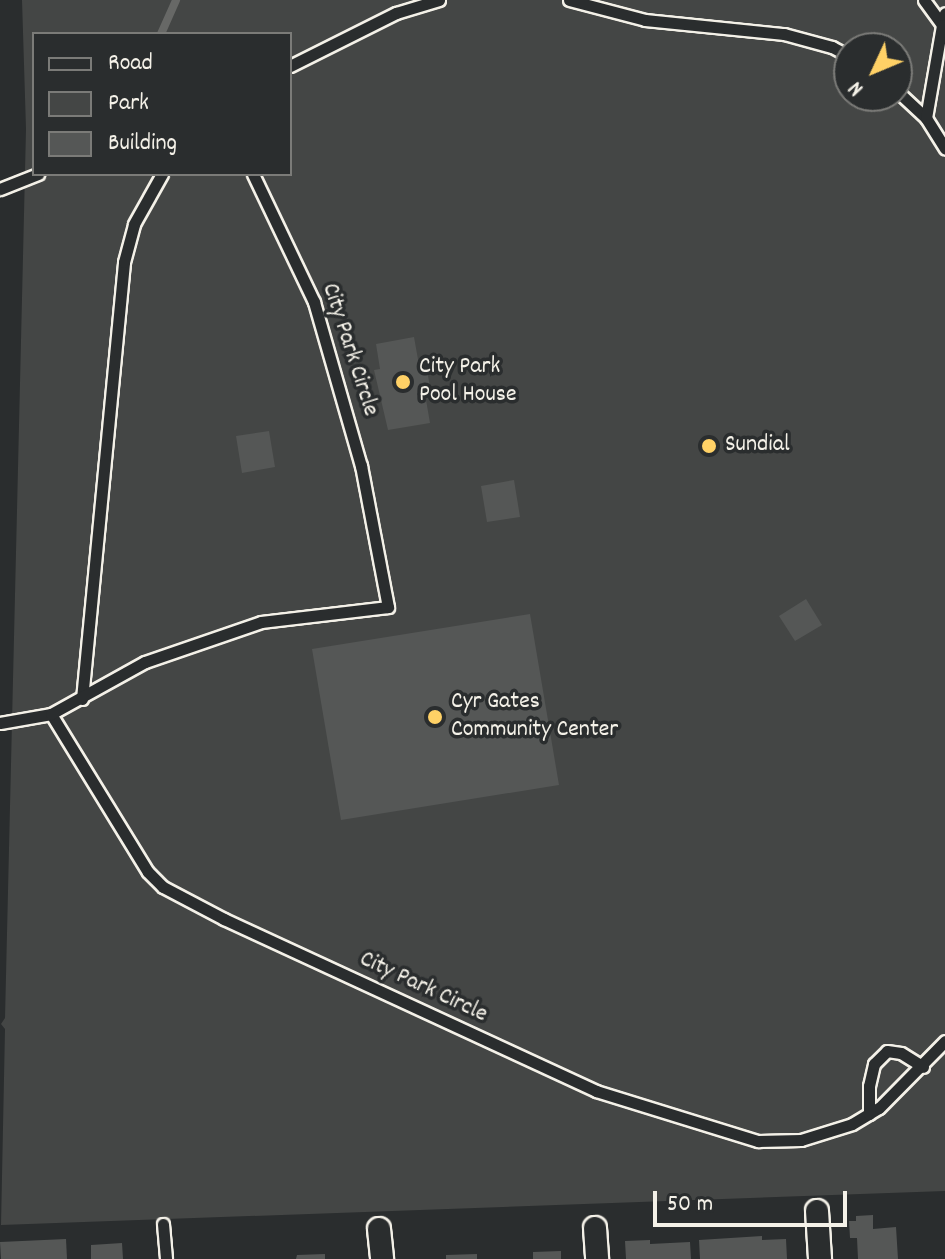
<!DOCTYPE html>
<html>
<head>
<meta charset="utf-8">
<style>
  body { margin:0 }
  #map { position:relative; width:945px; height:1259px; overflow:hidden; background:#2a2d2e; font-family:Dekko,sans-serif }
  div>[style] { position:absolute }
  .green>* { inset:0; background:#444645 }
  .stream>* { height:8px; margin:-4px; padding:0 4px; transform-origin:4px; border-radius:4px; background:#676866 }
  .building>* { inset:0; background:#555756 }
  .roads { filter:drop-shadow(2px 0 #f4f1e8) drop-shadow(-2px 0 #f4f1e8) drop-shadow(0 2px #f4f1e8) drop-shadow(0 -2px #f4f1e8) }
  .service>* { height:11px; margin:-5.5px; padding:0 5.5px; transform-origin:5.5px; border-radius:5.5px; background:#2a2d2e }
  .minor>* { height:22px; margin:-11px; padding:0 11px; transform-origin:11px; border-radius:11px; background:#2a2d2e }
  .dots>* { width:22px; height:22px; translate:-50% -50%; box-sizing:border-box; border:4px solid #2a2d2e; border-radius:50% }
  span { translate:-50% -50%; white-space:nowrap; text-align:center; line-height:1.15; -webkit-text-stroke:7px #2a2d2e; paint-order:stroke }
  .street-label { font-size:24px; color:#f4f1e8 }
  .poi-label { font-size:24px; color:#f4f1e8 }
  .left { translate:0 -50%; text-align:left }
  .legend { position:absolute; left:32px; top:32px; width:260px; height:144px; box-sizing:border-box; background:#2a2d2e; border:2px solid #7b7b78; margin:0; padding:10px 14px; list-style:none; font-size:24px; color:#f4f1e8 }
  .legend li { display:flex; align-items:center; gap:16px; height:40px }
  .legend b { width:40px; border:2px solid #7b7b78 }
  .north { position:absolute; left:833px; top:32px; width:80px; height:80px; box-sizing:border-box; background:#2a2d2e; border:2px solid #7b7b78; border-radius:50%; rotate:226deg; font-size:22px; font-weight:700; line-height:32px; text-align:center; color:#f4f1e8 }
  .north::after { content:''; display:block; margin:auto; width:28px; height:36px; background:#ffd166; clip-path:polygon(50% 0,100% 100%,50% 72%,0 100%) }
  .scale { position:absolute; left:653px; top:1191px; width:194px; height:36px; box-sizing:border-box; border:4px solid #f4f1e8; border-top:0; padding-left:10px; font-size:24px; line-height:28px; white-space:nowrap; color:#f4f1e8; -webkit-text-stroke:6px #2a2d2e; paint-order:stroke }
</style>
</head>
<body>
<div id="map">
  <div class="green">
    <div style="clip-path:polygon(evenodd,22px 0,945px 0,945px 1191px,1px 1225px,5px 1029px,1px 1024px,5px 1018px,26px 129px,22px 0,34px 34px,290px 34px,290px 174px,34px 174px,34px 34px,22px 0,849px 48px,897px 48px,897px 96px,849px 96px,849px 48px)"></div>
  </div>
  <div class="stream">
    <div style="left:161px;top:34px;width:37px;rotate:-66deg"></div>
  </div>
  <div class="building">
    <div style="clip-path:polygon(414px 337px,419px 365px,426px 364px,431px 393px,425px 394px,430px 423px,388px 430px,374px 370px,380px 369px,376px 344px)"></div>
    <div style="clip-path:polygon(269px 431px,275px 467px,242px 473px,236px 436px)"></div>
    <div style="clip-path:polygon(514px 480px,520px 517px,487px 522px,481px 486px)"></div>
    <div style="clip-path:polygon(806px 599px,822px 625px,795px 641px,779px 616px)"></div>
    <div style="clip-path:polygon(530px 614px,559px 785px,341px 820px,312px 649px)"></div>
    <div style="clip-path:polygon(873px 1215px,873px 1229px,896px 1227px,898px 1259px,858px 1259px,857px 1238px,850px 1238px,849px 1221px,856px 1221px,856px 1216px)"></div>
    <div style="clip-path:polygon(762px 1236px,762px 1240px,786px 1239px,787px 1259px,700px 1259px,699px 1240px)"></div>
    <div style="clip-path:polygon(66px 1239px,67px 1259px,1px 1259px,0 1242px)"></div>
    <div style="clip-path:polygon(650px 1240px,650px 1244px,690px 1242px,691px 1259px,626px 1259px,625px 1241px)"></div>
    <div style="clip-path:polygon(122px 1243px,123px 1259px,91px 1259px,91px 1245px)"></div>
    <div style="clip-path:polygon(561px 1251px,561px 1259px,533px 1259px,533px 1252px)"></div>
    <div style="clip-path:polygon(325px 1254px,325px 1259px,296px 1259px,297px 1255px)"></div>
    <div style="clip-path:polygon(477px 1254px,477px 1259px,446px 1259px,446px 1255px)"></div>
  </div>
  <div class="roads">
    <div class="service">
      <div style="left:569px;top:0;width:79px;rotate:14.7deg"></div>
      <div style="left:645px;top:20px;width:140px;rotate:5.8deg"></div>
      <div style="left:784px;top:34px;width:50px;rotate:15.2deg"></div>
      <div style="left:832px;top:47px;width:19px;rotate:28deg"></div>
      <div style="left:924px;top:0;width:31px;rotate:54deg"></div>
      <div style="left:942px;top:25px;width:12px;rotate:-76deg"></div>
      <div style="left:290px;top:66px;width:119px;rotate:-26.6deg"></div>
      <div style="left:396px;top:13px;width:45px;rotate:-16.8deg"></div>
      <div style="left:897px;top:91px;width:40px;rotate:43deg"></div>
      <div style="left:926px;top:118px;width:36px;rotate:58deg"></div>
      <div style="left:926px;top:118px;width:94px;rotate:-80.2deg"></div>
      <div style="left:0;top:189px;width:41px;rotate:-21.5deg"></div>
      <div style="left:82px;top:699px;width:439px;rotate:-84.5deg"></div>
      <div style="left:124px;top:262px;width:39px;rotate:-75deg"></div>
      <div style="left:134px;top:224px;width:57px;rotate:-60.8deg"></div>
      <div style="left:51px;top:714px;width:185px;rotate:58.5deg"></div>
      <div style="left:148px;top:872px;width:21px;rotate:45deg"></div>
      <div style="left:163px;top:887px;width:69px;rotate:27.7deg"></div>
      <div style="left:224px;top:919px;width:410px;rotate:24.8deg"></div>
      <div style="left:596px;top:1091px;width:170px;rotate:17.2deg"></div>
      <div style="left:758px;top:1141px;width:43px;rotate:-1.3deg"></div>
      <div style="left:801px;top:1140px;width:53px;rotate:-17.4deg"></div>
      <div style="left:852px;top:1124px;width:31px;rotate:-31deg"></div>
      <div style="left:879px;top:1108px;width:94px;rotate:-45.4deg"></div>
      <div style="left:0;top:723px;width:52px;rotate:-10deg"></div>
      <div style="left:51px;top:714px;width:107px;rotate:-29deg"></div>
      <div style="left:145px;top:662px;width:123px;rotate:-19deg"></div>
      <div style="left:261px;top:622px;width:128px;rotate:-6.7deg"></div>
      <div style="left:388px;top:607px;width:144px;rotate:-100.8deg"></div>
      <div style="left:361px;top:466px;width:171px;rotate:-106deg"></div>
      <div style="left:314px;top:302px;width:142px;rotate:-115.5deg"></div>
      <div style="left:869px;top:1114px;width:28px;rotate:-90deg"></div>
      <div style="left:869px;top:1086px;width:23px;rotate:-77deg"></div>
      <div style="left:874px;top:1064px;width:18px;rotate:-45deg"></div>
      <div style="left:887px;top:1051px;width:14px;rotate:8deg"></div>
      <div style="left:901px;top:1053px;width:26px;rotate:32deg"></div>
      <div style="left:163px;top:1224px;width:35px;rotate:85deg"></div>
    </div>
    <div class="minor">
      <div style="left:817px;top:1211px;width:48px;rotate:86.4deg"></div>
      <div style="left:595px;top:1228px;width:31px;rotate:86deg"></div>
      <div style="left:379px;top:1229px;width:30px;rotate:84deg"></div>
    </div>
  </div>
  <div class="dots">
    <div style="left:403px;top:382px;background:#ffd166"></div>
    <div style="left:709px;top:446px;background:#ffd166"></div>
    <div style="left:435px;top:717px;background:#ffd166"></div>
  </div>
  <div class="street-label">
    <span style="left:349px;top:350px;rotate:72deg">City Park Circle</span>
    <span style="left:423px;top:988px;rotate:25deg">City Park Circle</span>
  </div>
  <div class="poi-label">
    <span class="left" style="left:419px;top:382px">City Park<br>Pool House</span>
    <span class="left" style="left:725px;top:446px">Sundial</span>
    <span class="left" style="left:451px;top:717px">Cyr Gates<br>Community Center</span>
  </div>
  <ul class="legend">
  <li><b style="height:10px;background:#2a2d2e"></b>Road</li>
  <li><b style="height:22px;background:#444645"></b>Park</li>
  <li><b style="height:22px;background:#555756"></b>Building</li>
  </ul>
  <div class="north">N</div>
  <div class="scale">50 m</div>
</div>
</body>
</html>
